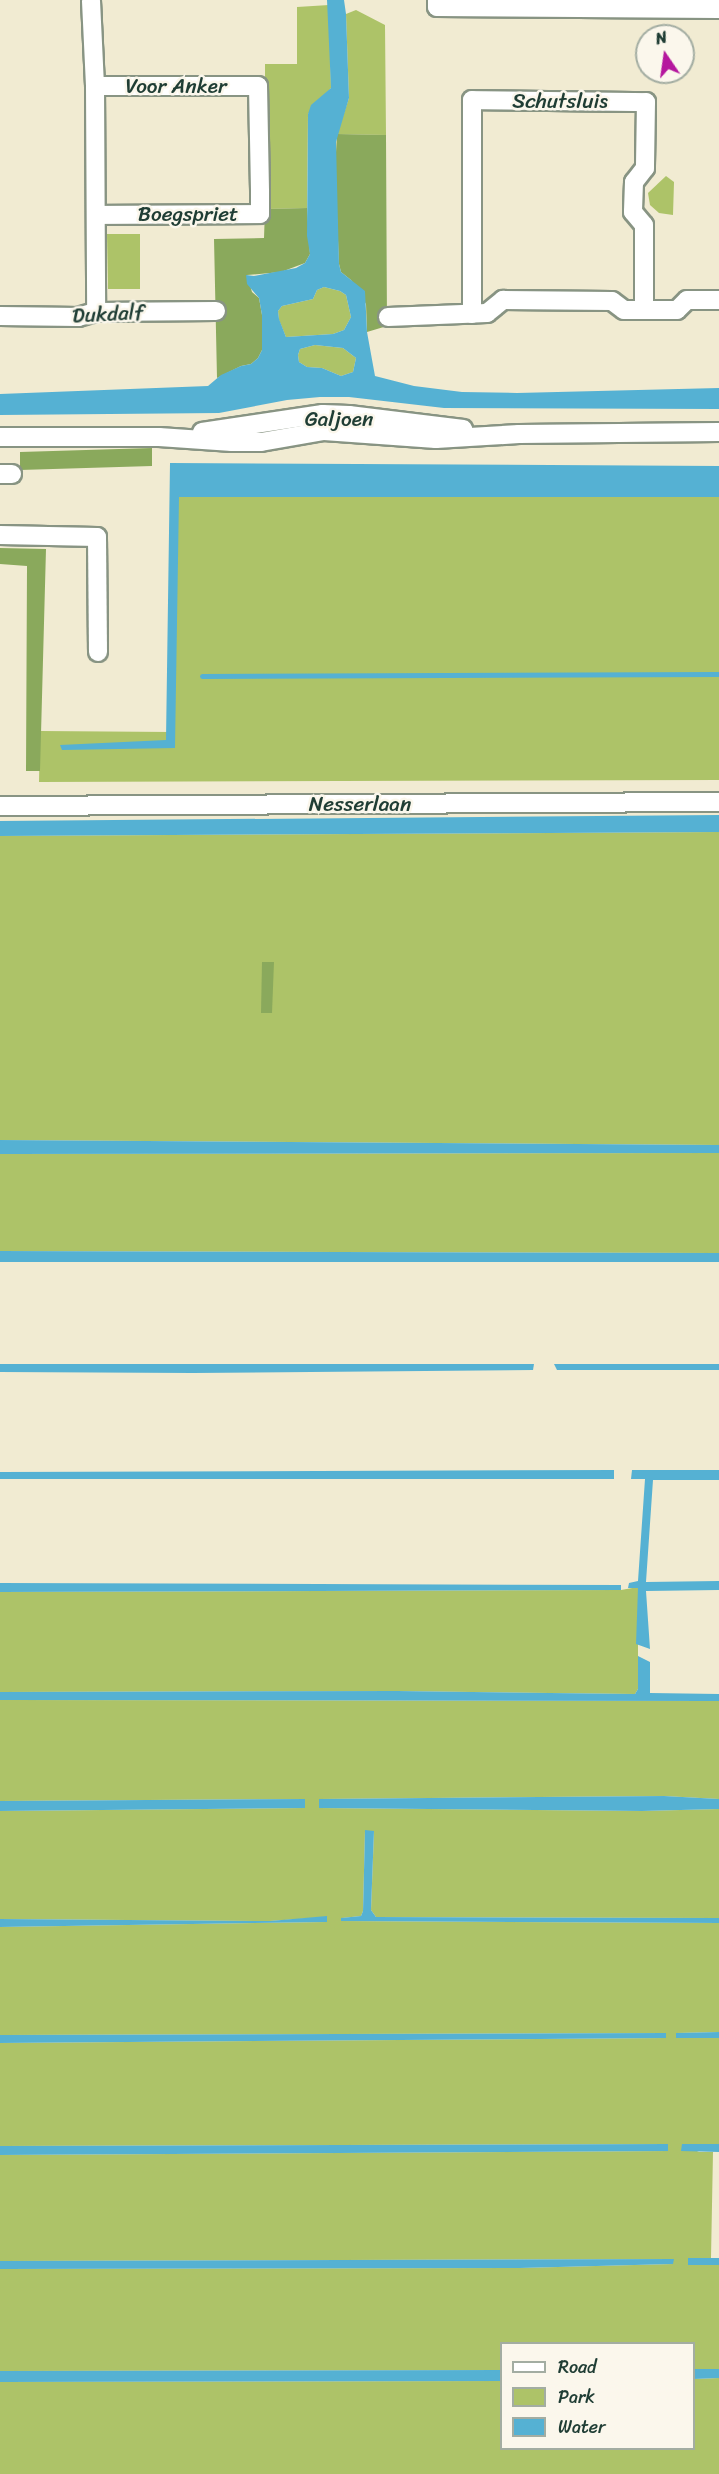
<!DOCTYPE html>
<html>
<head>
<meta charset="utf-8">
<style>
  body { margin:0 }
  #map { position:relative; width:719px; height:2474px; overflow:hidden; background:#f1ebd2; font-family:Sriracha,sans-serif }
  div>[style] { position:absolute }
  .green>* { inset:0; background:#adc368 }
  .forest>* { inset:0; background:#8aa95c }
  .water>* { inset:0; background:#55b1d3 }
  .stream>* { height:5px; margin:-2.5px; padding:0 2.5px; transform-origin:2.5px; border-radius:2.5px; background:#55b1d3 }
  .roads { filter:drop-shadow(2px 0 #889483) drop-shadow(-2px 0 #889483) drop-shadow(0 2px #889483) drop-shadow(0 -2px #889483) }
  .minor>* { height:18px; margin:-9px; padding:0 9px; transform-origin:9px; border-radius:9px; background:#fff }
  span { translate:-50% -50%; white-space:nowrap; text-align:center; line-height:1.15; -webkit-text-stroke:5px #fbf7ec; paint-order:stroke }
  .street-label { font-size:21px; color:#1f3d34 }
  .legend { position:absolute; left:500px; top:2342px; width:195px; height:108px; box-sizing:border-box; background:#fbf7ec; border:2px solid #a3ada2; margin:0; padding:8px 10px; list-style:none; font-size:18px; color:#1f3d34 }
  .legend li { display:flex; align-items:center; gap:12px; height:30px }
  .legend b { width:30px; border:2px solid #a3ada2 }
  .north { position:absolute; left:635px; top:24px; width:60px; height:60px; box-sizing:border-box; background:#fbf7ec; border:2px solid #a3ada2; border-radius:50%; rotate:347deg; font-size:16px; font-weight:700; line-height:24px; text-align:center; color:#1f3d34 }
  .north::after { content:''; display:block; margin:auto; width:21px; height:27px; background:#b5179e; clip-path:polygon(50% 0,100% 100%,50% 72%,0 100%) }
</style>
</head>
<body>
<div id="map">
  <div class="green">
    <div style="clip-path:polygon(329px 5px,331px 88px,308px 114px,307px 208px,265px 209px,265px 64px,297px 64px,297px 7px)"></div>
    <div style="clip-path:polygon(356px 10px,385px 25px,386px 135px,337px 134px,349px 98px,346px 14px)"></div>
    <div style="clip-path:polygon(666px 176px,674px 182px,673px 215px,659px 213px,650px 205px,648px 193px)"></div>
    <div style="clip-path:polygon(107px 234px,140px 234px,140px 289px,108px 289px)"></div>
    <div style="clip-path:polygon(324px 287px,340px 291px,346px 295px,351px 317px,344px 330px,333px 334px,286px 337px,279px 320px,278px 311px,282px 306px,313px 299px,317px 290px)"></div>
    <div style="clip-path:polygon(315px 345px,343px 348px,356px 358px,353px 372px,341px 376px,322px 368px,307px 367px,299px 362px,298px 355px,300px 349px)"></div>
    <div style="clip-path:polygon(719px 495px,719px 780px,39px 782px,40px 731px,172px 732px,178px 497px)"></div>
    <div style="clip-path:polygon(719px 832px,719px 1145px,0 1140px,0 836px)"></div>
    <div style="clip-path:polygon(719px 1153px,719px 1253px,0 1251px,0 1154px)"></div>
    <div style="clip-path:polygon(638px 1587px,638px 1689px,635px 1694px,397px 1691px,0 1692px,0 1592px,621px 1590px)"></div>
    <div style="clip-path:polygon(0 1700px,719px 1701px,719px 1799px,664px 1796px,320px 1799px,319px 1808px,642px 1811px,719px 1809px,719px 1918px,376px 1917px,371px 1910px,374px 1831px,365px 1831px,363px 1911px,361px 1916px,342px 1918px,341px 1921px,719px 1923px,719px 2032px,677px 2033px,676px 2038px,719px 2038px,719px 2144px,682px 2144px,699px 2152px,713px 2152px,711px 2258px,688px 2258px,688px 2265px,719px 2265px,719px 2369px,694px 2369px,694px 2344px,502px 2344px,501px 2370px,0 2371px,0 2269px,520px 2268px,673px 2264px,673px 2259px,0 2261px,0 2155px,668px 2151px,667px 2144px,0 2146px,0 2043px,665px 2038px,666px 2033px,0 2035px,0 1927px,327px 1922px,327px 1917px,270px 1921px,0 1919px,0 1811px,305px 1808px,304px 1799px,0 1801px)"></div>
    <div style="clip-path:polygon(719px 2378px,719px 2474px,0 2474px,0 2382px,501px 2381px,502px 2448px,694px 2448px,694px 2379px)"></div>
  </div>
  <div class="forest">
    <div style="clip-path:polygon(337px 134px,386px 135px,387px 326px,367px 332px,366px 304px,351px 280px,341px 272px,339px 264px,335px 170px)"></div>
    <div style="clip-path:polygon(307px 208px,310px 254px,305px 263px,281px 272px,247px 275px,252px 292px,259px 298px,262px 315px,262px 350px,258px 358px,251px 364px,241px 366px,217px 378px,214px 239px,264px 238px,265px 209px)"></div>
    <div style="clip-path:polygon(152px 448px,152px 466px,20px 470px,20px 452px)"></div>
    <div style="clip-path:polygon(0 548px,46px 549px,40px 771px,26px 771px,27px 566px,0 564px)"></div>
    <div style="clip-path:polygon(262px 962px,274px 962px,272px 1013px,261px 1013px)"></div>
  </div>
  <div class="water">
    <div style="clip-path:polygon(evenodd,327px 0,344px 0,346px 14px,349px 98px,336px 142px,339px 264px,341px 272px,365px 291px,367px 332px,375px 376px,414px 386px,462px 392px,517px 393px,719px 388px,719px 409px,444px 408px,349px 397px,320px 397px,287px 400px,219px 413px,0 415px,0 394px,208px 386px,221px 375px,241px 366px,251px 364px,258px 358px,262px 350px,262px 315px,259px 298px,247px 284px,246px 275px,254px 276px,296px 268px,305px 263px,310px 254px,307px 236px,308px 114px,311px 105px,331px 88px,327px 0,324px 287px,340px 291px,346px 295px,351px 317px,344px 330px,333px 334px,286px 337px,279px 319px,278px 311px,282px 306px,313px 299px,317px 290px,324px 287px,327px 0,315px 345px,343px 348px,356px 358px,353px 372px,341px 376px,322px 368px,307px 367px,299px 362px,298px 355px,300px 349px,315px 345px)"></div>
    <div style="clip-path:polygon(170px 463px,719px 466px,719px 497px,179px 497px,175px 748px,62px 750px,60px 745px,166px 740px)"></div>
    <div style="clip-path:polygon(719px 815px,719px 832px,0 836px,0 821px)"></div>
    <div style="clip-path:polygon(0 1140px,719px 1145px,719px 1153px,0 1154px)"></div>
    <div style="clip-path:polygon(0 1251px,719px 1253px,719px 1262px,0 1262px)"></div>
    <div style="clip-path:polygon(0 1364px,534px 1364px,533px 1370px,193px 1373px,0 1372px)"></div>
    <div style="clip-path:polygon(554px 1364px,719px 1364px,719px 1370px,557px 1370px)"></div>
    <div style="clip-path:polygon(614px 1470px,614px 1479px,0 1479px,0 1472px)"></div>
    <div style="clip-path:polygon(632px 1470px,719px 1470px,719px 1480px,653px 1480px,646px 1582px,719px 1581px,719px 1590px,646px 1591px,650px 1649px,636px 1644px,638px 1588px,628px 1588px,629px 1583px,638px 1581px,645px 1479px,631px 1479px)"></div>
    <div style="clip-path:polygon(0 1583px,621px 1585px,621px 1590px,0 1592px)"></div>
    <div style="clip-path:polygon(638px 1656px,650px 1662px,650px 1693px,719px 1694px,719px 1701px,0 1700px,0 1692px,397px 1691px,635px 1694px,638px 1689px)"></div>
    <div style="clip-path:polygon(664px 1796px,719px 1799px,719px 1809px,642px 1811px,319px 1808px,319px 1799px)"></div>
    <div style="clip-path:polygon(305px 1799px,305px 1808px,0 1811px,0 1801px)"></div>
    <div style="clip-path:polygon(365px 1830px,374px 1831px,371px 1910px,376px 1917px,719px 1918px,719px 1923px,341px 1921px,341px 1918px,361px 1916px,363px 1911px)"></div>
    <div style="clip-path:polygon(327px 1916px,327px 1922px,0 1927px,0 1919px,270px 1921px)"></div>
    <div style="clip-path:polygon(719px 2032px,719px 2038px,676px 2038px,676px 2033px)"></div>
    <div style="clip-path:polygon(666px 2033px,666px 2038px,0 2043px,0 2035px)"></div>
    <div style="clip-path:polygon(668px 2144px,668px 2151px,0 2155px,0 2146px)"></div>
    <div style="clip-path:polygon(682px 2144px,719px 2144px,719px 2152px,681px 2151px)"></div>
    <div style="clip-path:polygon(688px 2258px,719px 2258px,719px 2265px,688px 2265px)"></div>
    <div style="clip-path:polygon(674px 2259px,673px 2264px,520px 2268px,0 2269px,0 2261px)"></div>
    <div style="clip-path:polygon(694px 2369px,719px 2369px,719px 2378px,694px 2379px)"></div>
    <div style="clip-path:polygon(501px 2370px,501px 2381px,0 2382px,0 2371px)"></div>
  </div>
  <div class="stream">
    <div style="left:202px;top:676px;width:517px;rotate:-0.22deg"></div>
  </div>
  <div class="roads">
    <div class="minor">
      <div style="left:437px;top:0;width:7px;rotate:90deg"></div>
      <div style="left:437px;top:7px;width:282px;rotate:0.4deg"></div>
      <div style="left:91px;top:1px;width:85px;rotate:87.3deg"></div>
      <div style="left:95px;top:86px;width:226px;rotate:89.7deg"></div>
      <div style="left:95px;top:86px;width:163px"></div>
      <div style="left:258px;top:86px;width:106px;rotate:88.9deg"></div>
      <div style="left:260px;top:192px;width:22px;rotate:90deg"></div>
      <div style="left:260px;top:214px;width:164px;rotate:179.7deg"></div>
      <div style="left:472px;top:314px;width:214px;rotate:-90deg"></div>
      <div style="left:472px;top:100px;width:174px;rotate:0.7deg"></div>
      <div style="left:646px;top:102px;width:66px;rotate:90.9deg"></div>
      <div style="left:645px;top:168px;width:18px;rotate:128deg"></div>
      <div style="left:634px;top:182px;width:30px;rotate:92deg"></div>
      <div style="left:633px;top:212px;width:17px;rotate:50deg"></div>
      <div style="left:644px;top:225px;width:85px;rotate:90deg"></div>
      <div style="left:0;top:316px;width:78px;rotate:0.7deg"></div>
      <div style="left:78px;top:317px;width:19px;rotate:-16deg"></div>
      <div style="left:96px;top:312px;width:120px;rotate:-0.5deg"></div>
      <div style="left:388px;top:317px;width:99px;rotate:-2.3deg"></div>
      <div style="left:487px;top:313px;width:21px;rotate:-39deg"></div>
      <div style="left:503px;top:300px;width:109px;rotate:0.5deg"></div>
      <div style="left:612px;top:301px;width:15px;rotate:37deg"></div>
      <div style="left:624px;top:310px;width:53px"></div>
      <div style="left:677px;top:310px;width:14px;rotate:-45deg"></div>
      <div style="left:687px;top:300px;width:32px"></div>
      <div style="left:202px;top:432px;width:122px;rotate:-8.5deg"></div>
      <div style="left:323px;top:414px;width:26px;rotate:2deg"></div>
      <div style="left:349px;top:415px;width:115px;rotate:7deg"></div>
      <div style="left:0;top:437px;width:159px"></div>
      <div style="left:159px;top:437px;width:73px;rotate:3.9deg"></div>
      <div style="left:232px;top:442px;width:29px"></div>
      <div style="left:261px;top:442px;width:64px;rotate:-9.9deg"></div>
      <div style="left:324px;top:431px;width:112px;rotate:4.1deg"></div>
      <div style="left:436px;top:439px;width:83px;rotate:-3.4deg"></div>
      <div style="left:519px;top:434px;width:200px;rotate:-0.6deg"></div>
      <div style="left:0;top:474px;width:12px"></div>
      <div style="left:0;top:535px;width:97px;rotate:1.2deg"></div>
      <div style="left:97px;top:537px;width:115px;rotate:89.5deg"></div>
      <div style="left:0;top:806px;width:719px;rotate:-0.32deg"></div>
    </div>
  </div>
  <div class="street-label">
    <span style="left:176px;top:86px">Voor Anker</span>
    <span style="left:560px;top:101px">Schutsluis</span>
    <span style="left:188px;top:214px">Boegspriet</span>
    <span style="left:108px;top:314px;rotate:-3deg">Dukdalf</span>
    <span style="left:339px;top:419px">Galjoen</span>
    <span style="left:360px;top:804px">Nesserlaan</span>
  </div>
  <ul class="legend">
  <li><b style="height:8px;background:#fff"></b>Road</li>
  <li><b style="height:16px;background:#adc368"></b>Park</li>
  <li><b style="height:16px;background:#55b1d3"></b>Water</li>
  </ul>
  <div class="north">N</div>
</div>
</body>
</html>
